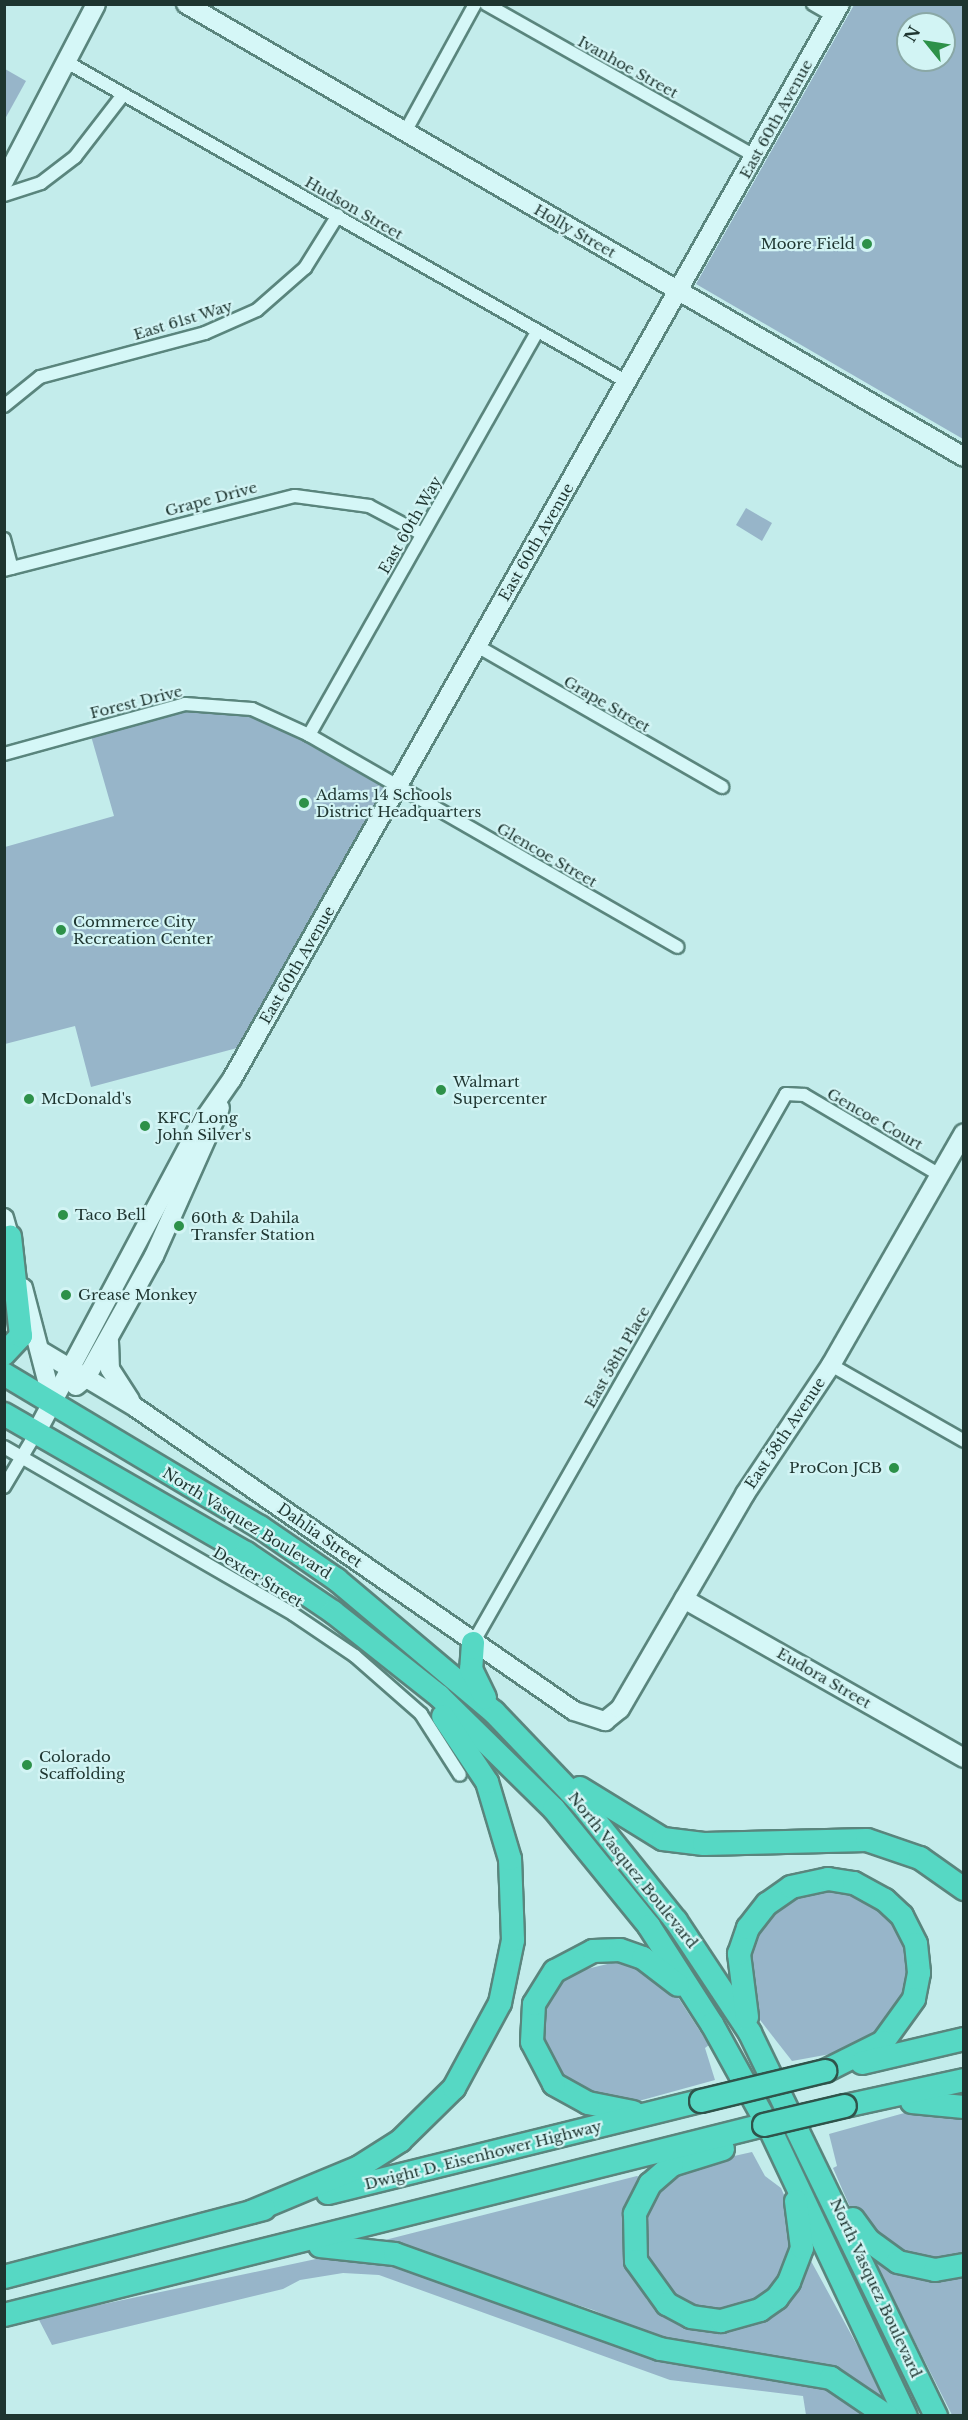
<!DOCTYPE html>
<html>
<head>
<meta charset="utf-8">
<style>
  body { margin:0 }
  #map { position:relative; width:968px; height:2420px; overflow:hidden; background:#c3eceb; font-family:"Libre Baskerville",serif }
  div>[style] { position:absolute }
  .green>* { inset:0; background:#97b5c9 }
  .roads { filter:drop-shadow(2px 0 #5a857d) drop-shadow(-2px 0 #5a857d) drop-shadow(0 2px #5a857d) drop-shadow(0 -2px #5a857d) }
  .street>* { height:12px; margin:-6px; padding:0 6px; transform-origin:6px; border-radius:6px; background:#d5f7f7 }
  .secondary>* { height:18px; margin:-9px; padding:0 9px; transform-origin:9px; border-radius:9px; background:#d5f7f7 }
  .highway>* { height:22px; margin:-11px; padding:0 11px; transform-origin:11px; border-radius:11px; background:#56d8c4 }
  .bridges { filter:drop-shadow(2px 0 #2f534a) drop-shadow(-2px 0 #2f534a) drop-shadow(0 2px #2f534a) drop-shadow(0 -2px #2f534a) }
  .highway-bridge>* { height:22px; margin:-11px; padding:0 11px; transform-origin:11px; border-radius:11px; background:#56d8c4 }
  .dots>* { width:16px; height:16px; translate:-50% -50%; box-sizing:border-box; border:3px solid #d2f4f4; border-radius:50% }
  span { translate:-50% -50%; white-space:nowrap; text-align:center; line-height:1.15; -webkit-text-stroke:4.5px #d2f4f4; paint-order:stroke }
  .street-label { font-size:15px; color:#1e3530 }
  .poi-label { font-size:15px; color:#1e3530 }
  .right { translate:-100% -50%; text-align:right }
  .left { translate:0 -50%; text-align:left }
  .frame { position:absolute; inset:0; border:6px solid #1e3530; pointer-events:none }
  .north { position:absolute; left:896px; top:12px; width:60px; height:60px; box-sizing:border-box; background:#d2f4f4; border:2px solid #8aa8a6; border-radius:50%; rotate:300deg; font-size:16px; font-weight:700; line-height:24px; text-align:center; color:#1e3530 }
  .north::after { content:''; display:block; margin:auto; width:21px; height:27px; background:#2d9149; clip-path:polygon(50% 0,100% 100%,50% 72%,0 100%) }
</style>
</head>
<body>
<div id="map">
  <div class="green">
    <div style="clip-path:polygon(evenodd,854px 5px,963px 5px,963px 439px,696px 284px,854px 5px,908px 24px,944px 24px,944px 60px,908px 60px,908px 24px)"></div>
    <div style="clip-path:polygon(5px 69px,26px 81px,5px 119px)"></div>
    <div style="clip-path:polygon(746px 508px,772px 523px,762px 541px,736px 525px)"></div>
    <div style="clip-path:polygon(185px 704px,241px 706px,398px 786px,252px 1044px,91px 1087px,75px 1026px,5px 1044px,5px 847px,114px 816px,89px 729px)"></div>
    <div style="clip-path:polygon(846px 1889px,883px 1908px,905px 1941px,911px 1980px,886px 2029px,847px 2051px,792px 2061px,746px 2002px,750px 1935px,794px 1892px)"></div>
    <div style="clip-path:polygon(620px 1961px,672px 1988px,709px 2045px,705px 2048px,715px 2080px,635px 2102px,568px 2088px,542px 2047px,544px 2010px,555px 1989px,574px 1972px)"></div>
    <div style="clip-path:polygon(915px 2110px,963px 2115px,963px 2256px,958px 2259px,905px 2260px,853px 2214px,833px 2168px,837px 2166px,829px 2134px)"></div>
    <div style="clip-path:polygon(752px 2152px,765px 2176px,781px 2188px,794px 2218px,791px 2264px,763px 2300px,709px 2316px,666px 2297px,639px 2243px,651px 2193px,685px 2167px)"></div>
    <div style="clip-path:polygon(637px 2176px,644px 2180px,624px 2223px,624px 2251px,647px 2300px,687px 2326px,786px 2297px,811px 2261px,887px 2400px,884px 2405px,865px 2389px,669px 2343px,593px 2310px,381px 2241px)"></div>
    <div style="clip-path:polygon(870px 2253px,963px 2273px,963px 2415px,952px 2415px)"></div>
    <div style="clip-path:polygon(330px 2256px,372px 2257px,659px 2358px,824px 2386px,874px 2415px,806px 2415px,803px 2396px,670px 2380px,379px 2275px,343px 2273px,300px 2280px,283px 2289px,52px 2345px,38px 2318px)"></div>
  </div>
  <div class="roads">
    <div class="street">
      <div style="left:486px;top:4px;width:309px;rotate:29.5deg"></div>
      <div style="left:813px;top:4px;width:24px;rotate:30deg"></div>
      <div style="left:65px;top:61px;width:647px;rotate:29.73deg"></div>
      <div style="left:405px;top:132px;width:146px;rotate:-61.3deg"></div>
      <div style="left:4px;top:195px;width:39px;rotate:-18deg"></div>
      <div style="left:41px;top:183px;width:43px;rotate:-37.4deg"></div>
      <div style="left:75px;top:157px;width:78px;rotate:-52.3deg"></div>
      <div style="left:4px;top:406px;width:46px;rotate:-38.9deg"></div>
      <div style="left:40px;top:377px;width:171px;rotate:-14.9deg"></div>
      <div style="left:205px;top:333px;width:57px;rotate:-23.9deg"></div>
      <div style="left:257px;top:310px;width:64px;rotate:-41.2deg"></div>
      <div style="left:305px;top:268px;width:62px;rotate:-58.1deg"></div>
      <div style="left:4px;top:539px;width:30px;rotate:75deg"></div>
      <div style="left:4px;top:570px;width:300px;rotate:-14.3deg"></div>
      <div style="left:295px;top:496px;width:75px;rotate:7.7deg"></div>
      <div style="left:369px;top:506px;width:60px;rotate:27.8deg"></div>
      <div style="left:477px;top:646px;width:283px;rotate:29.9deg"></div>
      <div style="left:309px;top:735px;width:464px;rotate:-60.5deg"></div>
      <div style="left:4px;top:754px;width:188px;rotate:-15.4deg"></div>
      <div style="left:185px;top:704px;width:67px;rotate:4.3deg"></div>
      <div style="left:252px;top:709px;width:63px;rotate:24.5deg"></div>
      <div style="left:309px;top:735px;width:425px;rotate:29.9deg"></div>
      <div style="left:831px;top:1365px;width:153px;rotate:29.7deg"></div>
      <div style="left:4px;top:1447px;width:334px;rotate:30deg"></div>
      <div style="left:293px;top:1614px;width:75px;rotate:34.1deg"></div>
      <div style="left:355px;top:1656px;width:88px;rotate:41.3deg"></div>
      <div style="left:421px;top:1714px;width:72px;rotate:57.4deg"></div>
      <div style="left:4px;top:1487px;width:63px;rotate:-59.3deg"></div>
      <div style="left:473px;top:1643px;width:632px;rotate:-60.31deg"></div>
      <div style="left:786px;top:1094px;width:18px;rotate:3deg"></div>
      <div style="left:804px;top:1095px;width:158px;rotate:30.5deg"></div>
    </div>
    <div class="secondary">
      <div style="left:186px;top:4px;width:900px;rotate:30.21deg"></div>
      <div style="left:4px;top:181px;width:199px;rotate:-62.5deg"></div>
      <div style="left:4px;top:1218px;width:33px;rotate:74deg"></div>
      <div style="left:23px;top:1288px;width:119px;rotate:75.4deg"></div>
      <div style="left:109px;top:1341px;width:28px;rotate:88deg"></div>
      <div style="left:110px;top:1369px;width:37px;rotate:57deg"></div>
      <div style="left:41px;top:1351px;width:109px;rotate:30.8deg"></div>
      <div style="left:135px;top:1407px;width:534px;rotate:34.7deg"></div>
      <div style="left:574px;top:1711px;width:33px;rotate:18deg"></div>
      <div style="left:605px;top:1721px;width:19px;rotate:-39deg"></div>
      <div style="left:620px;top:1709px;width:249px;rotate:-59.8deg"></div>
      <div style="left:745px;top:1494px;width:155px;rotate:-56.3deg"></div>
      <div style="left:831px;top:1365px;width:267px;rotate:-60.2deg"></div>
      <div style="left:76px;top:1386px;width:13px;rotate:-39deg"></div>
      <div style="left:86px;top:1378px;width:140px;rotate:-60.9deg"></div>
      <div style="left:154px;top:1256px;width:162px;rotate:-66deg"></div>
      <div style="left:36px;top:1433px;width:345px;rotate:-62deg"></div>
      <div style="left:198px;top:1128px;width:60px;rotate:-55.2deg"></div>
      <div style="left:232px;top:1079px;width:1235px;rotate:-60.51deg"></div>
      <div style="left:684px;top:1599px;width:322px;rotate:29.6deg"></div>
    </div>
    <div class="highway">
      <div style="left:4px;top:1354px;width:25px;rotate:-47deg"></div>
      <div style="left:21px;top:1336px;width:100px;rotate:-96.3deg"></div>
      <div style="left:4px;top:1374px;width:298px;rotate:30.9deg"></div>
      <div style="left:260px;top:1527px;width:93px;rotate:34.5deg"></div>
      <div style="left:337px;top:1580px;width:205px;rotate:40.1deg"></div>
      <div style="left:494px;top:1712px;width:126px;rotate:46.3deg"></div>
      <div style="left:581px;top:1803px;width:151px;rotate:51.2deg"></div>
      <div style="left:676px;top:1921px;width:134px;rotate:56.5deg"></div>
      <div style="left:750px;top:2033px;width:426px;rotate:64.1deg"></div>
      <div style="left:4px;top:1414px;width:279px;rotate:29.9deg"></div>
      <div style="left:246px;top:1553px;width:105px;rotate:34.1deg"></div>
      <div style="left:333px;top:1612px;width:135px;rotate:38.4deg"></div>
      <div style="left:439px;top:1696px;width:161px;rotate:44.5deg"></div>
      <div style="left:554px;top:1809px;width:151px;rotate:50.9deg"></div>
      <div style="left:649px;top:1926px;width:117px;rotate:57.3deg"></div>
      <div style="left:712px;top:2024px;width:122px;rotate:61.1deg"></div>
      <div style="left:771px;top:2131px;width:315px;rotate:64.7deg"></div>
      <div style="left:473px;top:1643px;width:26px;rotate:94deg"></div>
      <div style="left:471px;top:1669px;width:32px;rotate:64deg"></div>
      <div style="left:580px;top:1788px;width:97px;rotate:31.6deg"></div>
      <div style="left:663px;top:1839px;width:41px;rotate:7deg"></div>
      <div style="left:704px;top:1844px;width:163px;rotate:-1.4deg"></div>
      <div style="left:867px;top:1840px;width:56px;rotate:18.8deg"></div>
      <div style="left:920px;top:1858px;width:54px;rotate:35.2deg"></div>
      <div style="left:747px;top:2017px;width:64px;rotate:-97.2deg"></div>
      <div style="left:739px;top:1954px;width:28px;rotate:-71deg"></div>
      <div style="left:748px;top:1928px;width:31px;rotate:-52deg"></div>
      <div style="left:767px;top:1904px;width:29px;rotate:-35deg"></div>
      <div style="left:791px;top:1887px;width:38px;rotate:-12deg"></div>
      <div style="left:828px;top:1879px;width:26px;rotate:9deg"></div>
      <div style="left:854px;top:1883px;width:35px;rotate:29deg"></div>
      <div style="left:885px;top:1900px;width:23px;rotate:43deg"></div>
      <div style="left:902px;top:1916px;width:31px;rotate:63deg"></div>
      <div style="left:916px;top:1944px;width:29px;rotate:84deg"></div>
      <div style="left:919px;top:1973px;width:26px;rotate:101deg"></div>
      <div style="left:914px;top:1999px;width:53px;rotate:125.8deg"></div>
      <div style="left:883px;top:2042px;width:65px;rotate:153.4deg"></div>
      <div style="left:862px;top:2063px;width:105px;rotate:-13.2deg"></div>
      <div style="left:912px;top:2102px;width:52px;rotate:5.5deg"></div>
      <div style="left:845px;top:2106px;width:122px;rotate:-12.3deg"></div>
      <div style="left:633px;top:2112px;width:46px;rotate:-168.7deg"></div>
      <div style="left:588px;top:2103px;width:39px;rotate:-151deg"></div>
      <div style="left:554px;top:2084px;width:47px;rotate:-117.6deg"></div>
      <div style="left:532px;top:2042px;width:38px;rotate:-87deg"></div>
      <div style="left:534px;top:2004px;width:39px;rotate:-58deg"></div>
      <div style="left:555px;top:1971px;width:43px;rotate:-27.8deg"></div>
      <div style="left:593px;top:1951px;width:27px;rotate:-2deg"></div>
      <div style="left:620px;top:1950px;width:24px;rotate:19deg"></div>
      <div style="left:643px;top:1958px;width:44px;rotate:37.6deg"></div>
      <div style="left:723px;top:2149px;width:53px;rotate:162.6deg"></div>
      <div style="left:672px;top:2165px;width:29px;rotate:139deg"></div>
      <div style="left:650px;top:2184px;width:34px;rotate:117deg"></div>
      <div style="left:635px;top:2214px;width:47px;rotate:88.8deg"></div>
      <div style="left:636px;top:2261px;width:53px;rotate:54.2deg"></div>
      <div style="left:667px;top:2304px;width:27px;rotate:28deg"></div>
      <div style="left:691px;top:2317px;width:30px;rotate:8deg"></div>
      <div style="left:721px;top:2321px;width:41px;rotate:-15.8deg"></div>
      <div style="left:760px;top:2310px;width:21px;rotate:-35deg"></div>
      <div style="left:777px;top:2298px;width:20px;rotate:-53deg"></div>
      <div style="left:789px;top:2282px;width:36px;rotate:-69deg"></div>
      <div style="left:802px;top:2248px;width:47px;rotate:-97.3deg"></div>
      <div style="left:328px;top:2193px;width:384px;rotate:-13.9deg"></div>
      <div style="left:251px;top:2212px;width:117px;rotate:-22.6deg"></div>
      <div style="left:359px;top:2167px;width:49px;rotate:-32.4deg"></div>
      <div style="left:400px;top:2141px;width:76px;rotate:-44.5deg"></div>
      <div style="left:454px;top:2088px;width:97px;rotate:-61.6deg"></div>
      <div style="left:500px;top:2003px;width:64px;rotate:-78.3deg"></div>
      <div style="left:513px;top:1940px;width:81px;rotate:-92.1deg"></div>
      <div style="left:510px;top:1859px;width:80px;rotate:-106.6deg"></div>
      <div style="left:487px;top:1782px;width:79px;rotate:-123.7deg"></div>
      <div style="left:853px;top:2219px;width:26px;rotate:54deg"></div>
      <div style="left:868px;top:2240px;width:37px;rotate:36deg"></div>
      <div style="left:898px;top:2262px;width:38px;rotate:12deg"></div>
      <div style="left:935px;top:2270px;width:29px;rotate:-10deg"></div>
      <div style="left:320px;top:2246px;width:75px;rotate:6.1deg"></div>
      <div style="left:395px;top:2254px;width:282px;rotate:19.7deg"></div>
      <div style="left:660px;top:2349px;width:173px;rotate:9.6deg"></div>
      <div style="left:831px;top:2378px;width:68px;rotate:34.2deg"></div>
      <div style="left:4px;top:2277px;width:269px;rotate:-14.7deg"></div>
      <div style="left:4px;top:2315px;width:783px;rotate:-14.04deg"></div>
    </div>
  </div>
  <div class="bridges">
    <div class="highway-bridge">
      <div style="left:701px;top:2101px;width:128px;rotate:-13.6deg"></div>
      <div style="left:764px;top:2125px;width:83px;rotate:-13.2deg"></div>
    </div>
  </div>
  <div class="dots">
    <div style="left:867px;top:244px;background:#2d9149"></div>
    <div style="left:304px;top:803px;background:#2d9149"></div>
    <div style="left:61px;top:930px;background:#2d9149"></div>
    <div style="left:441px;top:1090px;background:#2d9149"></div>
    <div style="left:29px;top:1099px;background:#2d9149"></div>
    <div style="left:145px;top:1126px;background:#2d9149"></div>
    <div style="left:63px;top:1215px;background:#2d9149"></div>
    <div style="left:179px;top:1226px;background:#2d9149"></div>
    <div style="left:66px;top:1295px;background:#2d9149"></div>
    <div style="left:894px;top:1468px;background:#2d9149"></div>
    <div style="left:27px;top:1765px;background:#2d9149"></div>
  </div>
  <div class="street-label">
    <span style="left:628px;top:67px;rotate:29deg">Ivanhoe Street</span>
    <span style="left:776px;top:119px;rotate:-61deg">East 60th Avenue</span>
    <span style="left:354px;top:208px;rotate:30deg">Hudson Street</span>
    <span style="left:575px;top:231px;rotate:30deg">Holly Street</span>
    <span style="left:183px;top:320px;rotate:-17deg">East 61st Way</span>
    <span style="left:211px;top:499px;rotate:-15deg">Grape Drive</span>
    <span style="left:410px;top:525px;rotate:-60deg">East 60th Way</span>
    <span style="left:536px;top:542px;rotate:-60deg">East 60th Avenue</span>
    <span style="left:136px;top:702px;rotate:-14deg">Forest Drive</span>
    <span style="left:607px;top:704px;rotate:30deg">Grape Street</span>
    <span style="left:547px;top:855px;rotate:30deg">Glencoe Street</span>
    <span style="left:297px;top:965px;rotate:-60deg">East 60th Avenue</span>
    <span style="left:875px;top:1119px;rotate:30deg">Gencoe Court</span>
    <span style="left:617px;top:1357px;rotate:-60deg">East 58th Place</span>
    <span style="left:785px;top:1433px;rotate:-56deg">East 58th Avenue</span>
    <span style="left:247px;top:1523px;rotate:32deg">North Vasquez Boulevard</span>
    <span style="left:320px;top:1535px;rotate:35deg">Dahlia Street</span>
    <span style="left:258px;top:1577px;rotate:31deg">Dexter Street</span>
    <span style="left:824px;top:1678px;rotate:30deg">Eudora Street</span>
    <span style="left:633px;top:1870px;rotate:51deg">North Vasquez Boulevard</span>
    <span style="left:483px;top:2155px;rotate:-14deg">Dwight D. Eisenhower Highway</span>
    <span style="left:876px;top:2288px;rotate:65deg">North Vasquez Boulevard</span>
  </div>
  <div class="poi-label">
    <span class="right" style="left:855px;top:244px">Moore Field</span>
    <span class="left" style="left:316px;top:803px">Adams 14 Schools<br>District Headquarters</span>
    <span class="left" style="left:73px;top:930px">Commerce City<br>Recreation Center</span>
    <span class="left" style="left:453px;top:1090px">Walmart<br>Supercenter</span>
    <span class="left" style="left:41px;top:1099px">McDonald's</span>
    <span class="left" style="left:157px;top:1126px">KFC/Long<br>John Silver's</span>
    <span class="left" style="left:75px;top:1215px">Taco Bell</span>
    <span class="left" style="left:191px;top:1226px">60th &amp; Dahila<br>Transfer Station</span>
    <span class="left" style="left:78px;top:1295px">Grease Monkey</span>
    <span class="right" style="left:882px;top:1468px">ProCon JCB</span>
    <span class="left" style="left:39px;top:1765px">Colorado<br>Scaffolding</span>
  </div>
  <div class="frame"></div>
  <div class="north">N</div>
</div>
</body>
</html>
